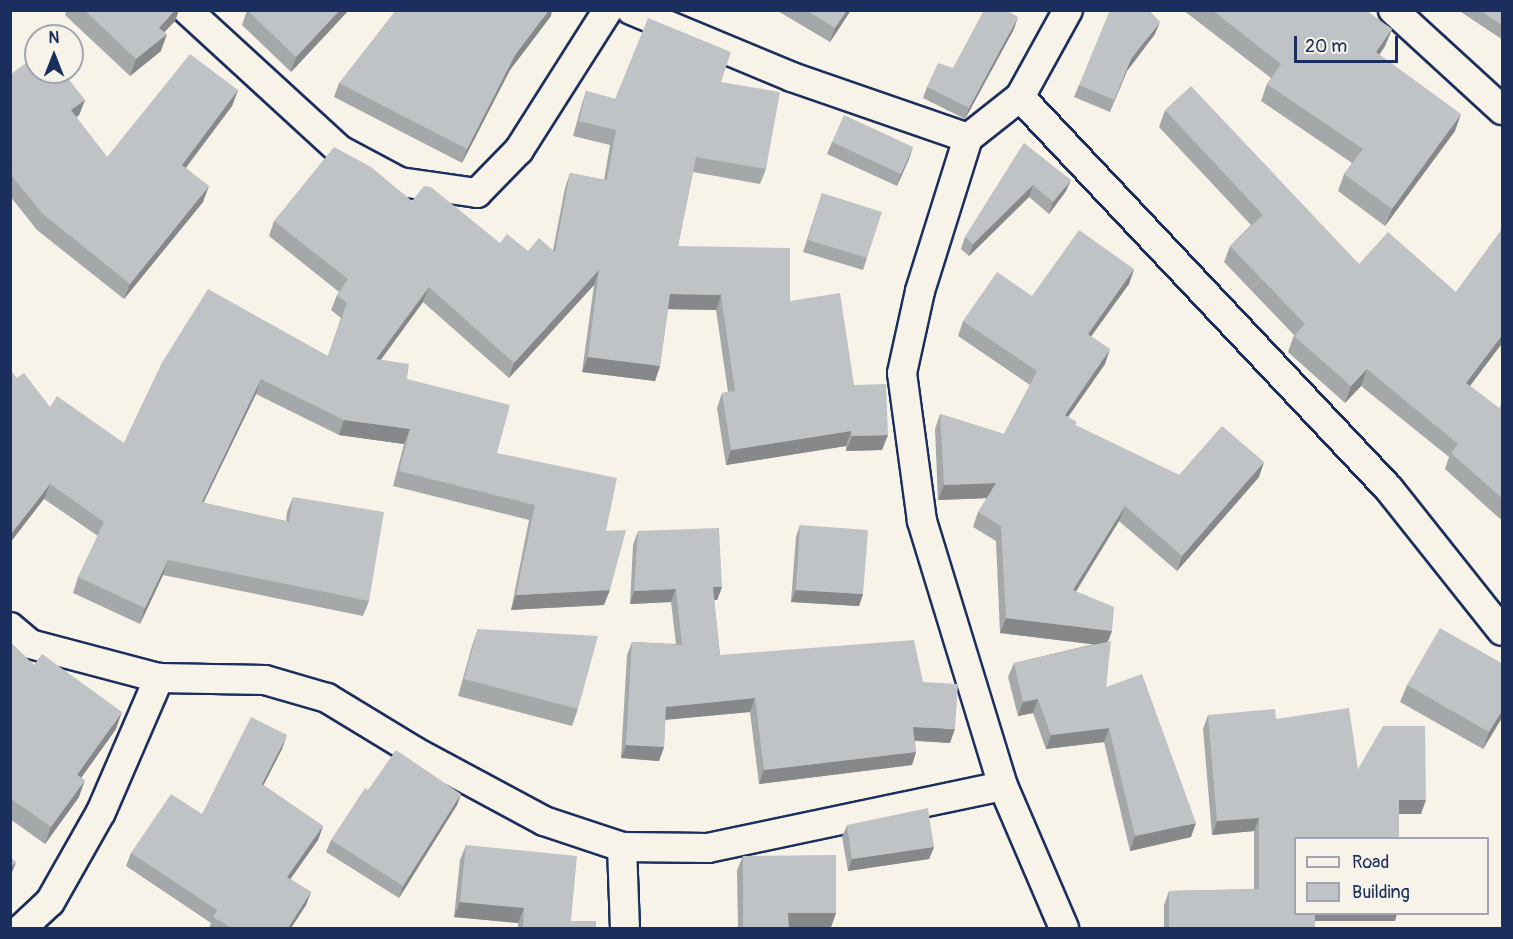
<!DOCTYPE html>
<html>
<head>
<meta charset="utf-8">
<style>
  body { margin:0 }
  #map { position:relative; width:1513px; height:939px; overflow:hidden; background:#f7f3e8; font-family:Pangolin,sans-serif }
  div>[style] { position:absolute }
  .roads { filter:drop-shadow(2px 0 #1b2f5e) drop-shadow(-2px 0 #1b2f5e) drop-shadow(0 2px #1b2f5e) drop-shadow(0 -2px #1b2f5e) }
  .street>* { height:28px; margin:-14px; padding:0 14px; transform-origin:14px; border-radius:14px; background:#f7f3e8 }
  .wall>* { inset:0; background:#a5a8a9 }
  .shaded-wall>* { inset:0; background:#86888a }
  .building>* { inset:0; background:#c0c3c5 }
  span { translate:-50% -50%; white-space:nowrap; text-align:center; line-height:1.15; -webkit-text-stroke:6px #f7f3e8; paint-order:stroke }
  .frame { position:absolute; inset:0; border:12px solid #1b2f5e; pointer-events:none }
  .legend { position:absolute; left:1294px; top:837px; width:195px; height:78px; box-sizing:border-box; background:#f7f3e8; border:2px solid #9fa5b1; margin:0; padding:8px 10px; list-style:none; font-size:18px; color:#1b2f5e }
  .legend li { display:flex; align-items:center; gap:12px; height:30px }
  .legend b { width:30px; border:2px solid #9fa5b1 }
  .north { position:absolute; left:24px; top:24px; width:60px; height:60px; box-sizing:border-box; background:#f7f3e8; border:2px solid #9fa5b1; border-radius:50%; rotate:0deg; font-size:16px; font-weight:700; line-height:24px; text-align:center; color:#1b2f5e }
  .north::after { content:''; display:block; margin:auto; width:21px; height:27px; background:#1b2f5e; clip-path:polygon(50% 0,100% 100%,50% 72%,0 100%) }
  .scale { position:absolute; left:1294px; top:36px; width:104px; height:27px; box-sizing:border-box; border:3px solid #1b2f5e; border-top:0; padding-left:8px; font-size:18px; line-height:21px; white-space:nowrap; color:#1b2f5e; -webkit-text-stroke:4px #f7f3e8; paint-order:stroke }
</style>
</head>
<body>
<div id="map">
  <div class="roads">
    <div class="street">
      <div style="left:187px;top:10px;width:207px;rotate:42.5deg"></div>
      <div style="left:340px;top:150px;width:68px;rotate:28.1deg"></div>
      <div style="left:400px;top:182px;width:78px;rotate:8.1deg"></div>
      <div style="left:477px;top:193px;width:60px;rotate:-45.7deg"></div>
      <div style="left:519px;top:150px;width:166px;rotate:-57.6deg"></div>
      <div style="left:631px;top:10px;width:174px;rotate:22.6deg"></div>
      <div style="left:792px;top:77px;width:186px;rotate:19.1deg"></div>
      <div style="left:1393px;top:10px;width:148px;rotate:42.5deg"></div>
      <div style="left:1020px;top:97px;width:538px;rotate:46.73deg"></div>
      <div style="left:1389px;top:489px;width:181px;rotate:51.5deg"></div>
      <div style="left:10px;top:627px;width:26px;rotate:40deg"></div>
      <div style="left:30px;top:644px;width:133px;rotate:14.8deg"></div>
      <div style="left:159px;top:678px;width:106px;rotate:1.1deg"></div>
      <div style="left:265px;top:680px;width:65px;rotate:16.2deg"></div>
      <div style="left:327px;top:698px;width:102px;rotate:31.3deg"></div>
      <div style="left:414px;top:751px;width:148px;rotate:28.3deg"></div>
      <div style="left:544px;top:821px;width:82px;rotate:18.4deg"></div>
      <div style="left:622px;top:847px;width:86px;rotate:0.7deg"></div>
      <div style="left:708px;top:848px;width:301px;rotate:-11.9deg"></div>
      <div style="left:622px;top:847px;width:81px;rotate:87.9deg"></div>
      <div style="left:22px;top:928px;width:38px;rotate:-43deg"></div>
      <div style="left:50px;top:902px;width:103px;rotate:-60.5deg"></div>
      <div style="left:101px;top:812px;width:146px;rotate:-66.6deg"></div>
      <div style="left:1064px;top:928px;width:155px;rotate:-113.2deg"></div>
      <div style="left:1003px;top:786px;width:277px;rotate:-107deg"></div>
      <div style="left:922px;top:521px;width:149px;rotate:-97.7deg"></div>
      <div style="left:902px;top:373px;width:84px;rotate:-77.6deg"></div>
      <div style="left:920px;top:291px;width:160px;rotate:-72.6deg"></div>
      <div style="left:968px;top:138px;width:66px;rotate:-38.3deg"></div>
      <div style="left:1020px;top:97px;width:99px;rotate:-61.1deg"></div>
    </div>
  </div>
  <div class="wall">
    <div style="clip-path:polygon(67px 10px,179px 10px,175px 21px,164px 32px,161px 51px,130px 76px,65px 15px)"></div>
    <div style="clip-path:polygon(247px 10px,349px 10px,291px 72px,242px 25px)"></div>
    <div style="clip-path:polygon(776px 10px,851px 10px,830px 42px)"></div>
    <div style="clip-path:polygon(1183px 10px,1365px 10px,1392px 29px,1385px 46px,1379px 55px,1455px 131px,1385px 226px,1338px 191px,1344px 174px,1352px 163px,1261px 101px,1267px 84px,1271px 78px)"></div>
    <div style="clip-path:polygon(1458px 10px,1503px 10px,1503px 40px)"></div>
    <div style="clip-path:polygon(551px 16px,510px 70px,462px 163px,334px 97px,339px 83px)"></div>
    <div style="clip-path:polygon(1014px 29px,965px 119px,923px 98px,927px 87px,953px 68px)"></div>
    <div style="clip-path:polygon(1155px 34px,1127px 71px,1110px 112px,1074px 97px,1079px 85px)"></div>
    <div style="clip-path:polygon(10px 75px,85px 100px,79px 115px,76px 117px,107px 157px,238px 90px,232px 106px,186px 168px,203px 202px,124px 299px,37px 230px,10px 196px)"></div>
    <div style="clip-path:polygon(721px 82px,766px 169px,760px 184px,693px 172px,678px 246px,790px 301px,854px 385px,882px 450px,846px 451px,846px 446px,726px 465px,717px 408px,722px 393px,728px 392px,716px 310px,668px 309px,660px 366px,655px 381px,582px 372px,594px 285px,509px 378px,423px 302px,381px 360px,407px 379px,497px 453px,606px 531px,604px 605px,511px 610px,529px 520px,393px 486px,404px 444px,339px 435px,256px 394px,203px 503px,286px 521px,287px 512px,293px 497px,369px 601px,363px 616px,163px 575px,140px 624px,73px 593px,78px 577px,98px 536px,44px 499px,17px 378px,50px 407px,124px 443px,163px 361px,328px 356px,341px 318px,331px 310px,337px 295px,339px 292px,269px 236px,274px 221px,412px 201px,500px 243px,528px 251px,553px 250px,565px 188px,570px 173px,604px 180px,610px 145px,573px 136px,581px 107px,586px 91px,615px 99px)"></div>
    <div style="clip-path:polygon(1165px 110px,1359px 264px,1456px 292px,1503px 228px,1503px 342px,1470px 386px,1499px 408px,1503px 403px,1503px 516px,1500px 519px,1445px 469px,1449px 457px,1361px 386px,1345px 403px,1288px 352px,1294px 335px,1224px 262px,1230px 246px,1251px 225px,1159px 127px)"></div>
    <div style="clip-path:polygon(832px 142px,913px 147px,897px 186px,827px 154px)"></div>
    <div style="clip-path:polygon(1024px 143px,1066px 191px,1049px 214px,1029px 197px,969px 256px,961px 249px,965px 237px)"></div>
    <div style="clip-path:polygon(822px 193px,867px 258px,863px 270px,803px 252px)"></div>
    <div style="clip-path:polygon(1134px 269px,1129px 284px,1091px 336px,1105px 364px,1068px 417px,1075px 425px,1179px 475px,1259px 477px,1177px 571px,1119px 521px,1076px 592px,1112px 631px,1108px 641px,1106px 687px,1191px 837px,1130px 851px,1104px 742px,1046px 749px,1033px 713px,1018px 716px,1008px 677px,1014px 663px,1094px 644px,1000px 633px,996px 541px,973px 527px,978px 512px,987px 498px,938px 500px,935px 429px,940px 414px,1004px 434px,1030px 385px,958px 336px,963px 321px,1032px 296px)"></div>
    <div style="clip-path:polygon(800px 525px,863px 594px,859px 606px,791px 602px,796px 537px)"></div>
    <div style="clip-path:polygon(638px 531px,722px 587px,717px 600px,714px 600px,720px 655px,923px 682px,950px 743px,915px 741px,916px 752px,912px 765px,759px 784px,750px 712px,665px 720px,664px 747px,659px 761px,621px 758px,627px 655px,632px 642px,676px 644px,671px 602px,630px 604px,633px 545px)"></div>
    <div style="clip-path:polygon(478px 629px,578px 709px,572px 726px,458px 696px,472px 646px)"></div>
    <div style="clip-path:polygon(10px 642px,34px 665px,116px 729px,81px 778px,79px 797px,45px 844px,10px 819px)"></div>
    <div style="clip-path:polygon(1503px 664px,1503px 716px,1483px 749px,1400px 702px,1407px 685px)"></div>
    <div style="clip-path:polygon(1208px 715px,1276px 719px,1358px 769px,1421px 814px,1399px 814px,1395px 921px,1315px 921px,1315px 928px,1164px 928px,1164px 905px,1169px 891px,1254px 889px,1254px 831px,1212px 835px,1203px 729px)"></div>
    <div style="clip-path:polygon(282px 749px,263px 785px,323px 826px,318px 840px,290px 879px,311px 892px,306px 905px,291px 928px,209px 928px,211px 923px,126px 866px,131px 853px,202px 814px)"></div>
    <div style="clip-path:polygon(461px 794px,457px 805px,399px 898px,326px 852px,331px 840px)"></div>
    <div style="clip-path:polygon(847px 825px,934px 847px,929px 859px,848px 871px,842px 837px)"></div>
    <div style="clip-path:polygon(466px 845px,571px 921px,596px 928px,518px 928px,518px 923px,454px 917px,460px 860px)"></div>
    <div style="clip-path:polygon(743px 856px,836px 913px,831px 927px,789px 927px,789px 928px,738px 928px,737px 870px)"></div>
  </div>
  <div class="shaded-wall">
    <div style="clip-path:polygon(175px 10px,179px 10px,175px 21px,152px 45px,159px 28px)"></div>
    <div style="clip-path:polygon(340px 10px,349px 10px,291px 72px,296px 57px)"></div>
    <div style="clip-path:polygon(549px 10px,552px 10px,551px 16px,510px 70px,462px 163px,467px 149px,515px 55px)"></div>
    <div style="clip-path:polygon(847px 10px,851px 10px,830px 42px,835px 28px)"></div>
    <div style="clip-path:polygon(1018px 17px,1014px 29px,965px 119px,969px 108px)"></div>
    <div style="clip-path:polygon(1160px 22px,1155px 34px,1127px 71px,1110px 112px,1131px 59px)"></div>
    <div style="clip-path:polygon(1392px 29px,1385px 46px,1370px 69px,1376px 52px)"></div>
    <div style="clip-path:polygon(167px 34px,161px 51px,130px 76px,136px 59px)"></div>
    <div style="clip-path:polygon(238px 90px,232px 106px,176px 180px,182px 165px)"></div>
    <div style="clip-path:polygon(85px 100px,79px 115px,65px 126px,71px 110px)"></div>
    <div style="clip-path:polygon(1461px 114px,1455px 131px,1385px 226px,1392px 209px)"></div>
    <div style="clip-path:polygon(913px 147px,909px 159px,897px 186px,901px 174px)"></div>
    <div style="clip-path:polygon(1071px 180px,1066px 191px,1049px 214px,1053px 202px)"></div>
    <div style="clip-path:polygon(1033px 185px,1029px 197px,969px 256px,973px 244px)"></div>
    <div style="clip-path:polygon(209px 186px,203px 202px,124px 299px,130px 284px)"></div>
    <div style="clip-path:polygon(1134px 269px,1129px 284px,1082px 349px,1088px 334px)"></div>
    <div style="clip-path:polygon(599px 270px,594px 285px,509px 378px,514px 363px)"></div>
    <div style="clip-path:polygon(429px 287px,423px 302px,370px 374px,376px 359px)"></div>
    <div style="clip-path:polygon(670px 294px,721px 295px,716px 310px,664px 309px)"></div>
    <div style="clip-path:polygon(1503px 334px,1503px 342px,1460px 399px,1466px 383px)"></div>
    <div style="clip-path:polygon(1110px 349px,1105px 364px,1059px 430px,1065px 415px)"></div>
    <div style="clip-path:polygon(588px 357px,660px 366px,655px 381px,582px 372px)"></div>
    <div style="clip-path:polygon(1367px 369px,1361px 386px,1345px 403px,1351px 386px)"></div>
    <div style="clip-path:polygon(261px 379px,256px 394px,196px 518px,202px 502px)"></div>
    <div style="clip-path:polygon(344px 420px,410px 429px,404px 444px,339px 435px)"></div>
    <div style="clip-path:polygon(851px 431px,846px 446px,726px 465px,731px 450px)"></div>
    <div style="clip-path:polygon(888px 435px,882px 450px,846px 451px,852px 436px)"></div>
    <div style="clip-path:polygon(1264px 462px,1259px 477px,1177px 571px,1182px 556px)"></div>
    <div style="clip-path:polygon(996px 483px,991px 498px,938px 500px,944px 485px)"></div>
    <div style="clip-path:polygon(50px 484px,44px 499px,10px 543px,10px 535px)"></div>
    <div style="clip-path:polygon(1125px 506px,1119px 521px,1067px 605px,1073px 590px)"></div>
    <div style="clip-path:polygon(168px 560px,163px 575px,140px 624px,145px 608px)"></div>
    <div style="clip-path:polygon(713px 587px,722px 587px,717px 600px,708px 600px)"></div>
    <div style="clip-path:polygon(676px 589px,671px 602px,630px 604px,634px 591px)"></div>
    <div style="clip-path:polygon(610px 590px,604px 605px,511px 610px,516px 595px)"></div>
    <div style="clip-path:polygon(796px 590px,863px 594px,859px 606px,791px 602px)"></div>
    <div style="clip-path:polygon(1006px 618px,1112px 631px,1106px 646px,1000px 633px)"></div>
    <div style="clip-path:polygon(755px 698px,750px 712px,661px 720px,666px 707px)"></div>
    <div style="clip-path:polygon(1038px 699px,1033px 713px,1018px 716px,1023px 702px)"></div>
    <div style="clip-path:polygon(1503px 709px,1503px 716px,1483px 749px,1489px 732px)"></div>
    <div style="clip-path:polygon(122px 712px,116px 729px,71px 792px,77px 775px)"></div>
    <div style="clip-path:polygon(913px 727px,955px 729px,950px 743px,908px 740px)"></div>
    <div style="clip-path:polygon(1109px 728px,1104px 742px,1046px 749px,1051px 735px)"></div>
    <div style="clip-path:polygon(287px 735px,282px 749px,257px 798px,262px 784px)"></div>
    <div style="clip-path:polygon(626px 745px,664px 747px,659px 761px,621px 758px)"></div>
    <div style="clip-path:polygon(916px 752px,912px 765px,759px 784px,764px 770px)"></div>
    <div style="clip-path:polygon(85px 780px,79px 797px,45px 844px,51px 827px)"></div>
    <div style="clip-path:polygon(461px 794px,457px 805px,399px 898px,403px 886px)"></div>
    <div style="clip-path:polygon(1399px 800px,1426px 800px,1421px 814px,1394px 814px)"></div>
    <div style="clip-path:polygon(1259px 818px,1254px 831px,1212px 835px,1217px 821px)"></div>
    <div style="clip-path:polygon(1196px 823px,1191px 837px,1130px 851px,1135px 836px)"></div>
    <div style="clip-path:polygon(323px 826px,318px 840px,282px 891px,287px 877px)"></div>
    <div style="clip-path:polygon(934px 847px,929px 859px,848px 871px,852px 859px)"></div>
    <div style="clip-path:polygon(16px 862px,10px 878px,10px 868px)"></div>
    <div style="clip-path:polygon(311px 892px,306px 905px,291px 928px,288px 928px)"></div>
    <div style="clip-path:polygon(460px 902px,524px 908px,518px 923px,454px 917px)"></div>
    <div style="clip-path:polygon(788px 913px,836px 913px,831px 927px,783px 927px)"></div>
    <div style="clip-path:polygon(1313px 914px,1397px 914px,1395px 921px,1310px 921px)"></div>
  </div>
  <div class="building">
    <div style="clip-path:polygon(84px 10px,175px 10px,159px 28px,167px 34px,136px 59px)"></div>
    <div style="clip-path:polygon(247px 10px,340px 10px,296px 57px)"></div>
    <div style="clip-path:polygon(396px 10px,549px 10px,515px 55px,467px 149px,339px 83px)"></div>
    <div style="clip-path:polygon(806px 10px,847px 10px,835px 28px)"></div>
    <div style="clip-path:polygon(984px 10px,1006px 10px,1018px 17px,969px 108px,927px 87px,938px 63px,953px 68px)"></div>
    <div style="clip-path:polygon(1110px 10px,1149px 10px,1160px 22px,1131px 59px,1114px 100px,1079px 85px)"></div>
    <div style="clip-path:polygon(1212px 10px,1365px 10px,1392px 29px,1376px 52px,1461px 114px,1392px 209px,1344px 174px,1363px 149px,1267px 84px,1281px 64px)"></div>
    <div style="clip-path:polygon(1480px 10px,1503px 10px,1503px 26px)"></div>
    <div style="clip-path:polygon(648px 18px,731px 52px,721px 82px,780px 92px,766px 169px,696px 157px,678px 246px,790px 248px,790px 301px,840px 293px,854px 385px,886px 384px,888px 435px,852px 436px,851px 431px,731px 450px,722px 393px,735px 391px,721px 295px,670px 294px,660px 366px,588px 357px,599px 270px,514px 363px,429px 287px,376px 359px,409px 364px,407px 379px,510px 405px,497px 453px,617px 478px,606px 531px,626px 530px,610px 590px,516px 595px,535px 505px,399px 471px,410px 429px,344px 420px,261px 379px,202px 502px,289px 522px,293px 497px,384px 512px,369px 601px,168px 560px,145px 608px,78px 577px,104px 522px,50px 484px,10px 535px,10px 370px,17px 378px,24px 373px,50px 407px,57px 396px,124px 443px,163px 361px,208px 289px,328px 356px,347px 303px,337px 295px,348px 279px,274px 221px,334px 147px,371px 167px,412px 201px,424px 186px,431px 187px,500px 243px,507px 234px,528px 251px,539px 238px,555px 252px,570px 173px,607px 180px,616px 130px,579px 121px,586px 91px,615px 99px)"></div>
    <div style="clip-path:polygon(190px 54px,238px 90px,182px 165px,209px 186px,130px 284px,43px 214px,10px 174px,10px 165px,13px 163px,10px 159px,10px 75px,36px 55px,36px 72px,63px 72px,85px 100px,71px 110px,107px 157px)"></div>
    <div style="clip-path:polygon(1191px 86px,1359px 264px,1388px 232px,1456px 292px,1503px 228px,1503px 334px,1466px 383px,1499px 408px,1503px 403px,1503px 499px,1451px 453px,1458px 444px,1367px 369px,1351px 386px,1294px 336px,1305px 324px,1230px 246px,1263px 215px,1165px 110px)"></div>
    <div style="clip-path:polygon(844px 115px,913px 147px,901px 174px,832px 142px)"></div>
    <div style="clip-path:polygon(1024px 143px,1071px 180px,1053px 202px,1033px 185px,973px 244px,965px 237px)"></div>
    <div style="clip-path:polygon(822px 193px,882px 212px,867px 258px,808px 240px)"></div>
    <div style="clip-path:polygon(1079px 230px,1134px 269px,1088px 334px,1110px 349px,1065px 415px,1077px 422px,1075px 425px,1179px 475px,1222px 426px,1264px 462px,1182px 556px,1125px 506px,1073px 590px,1114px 607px,1112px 631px,1006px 618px,1001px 526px,978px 512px,996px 483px,944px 485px,940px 414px,1004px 434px,1037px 371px,963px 321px,997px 272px,1032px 296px)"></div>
    <div style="clip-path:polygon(800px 525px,868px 530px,863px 594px,796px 590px)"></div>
    <div style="clip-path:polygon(719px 528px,722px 587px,713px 587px,720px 655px,914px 640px,923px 682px,958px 684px,955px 729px,913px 727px,916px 752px,764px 770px,755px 698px,666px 707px,664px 747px,626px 745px,632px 642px,682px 645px,676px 589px,634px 591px,638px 531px)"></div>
    <div style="clip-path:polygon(1440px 628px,1503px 664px,1503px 709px,1489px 732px,1407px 685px)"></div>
    <div style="clip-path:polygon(478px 629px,598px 636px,578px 709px,464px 679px)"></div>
    <div style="clip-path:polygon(1111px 641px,1106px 687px,1142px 674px,1196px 823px,1135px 836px,1109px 728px,1051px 735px,1038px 699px,1023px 702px,1014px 663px)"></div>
    <div style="clip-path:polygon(10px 642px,34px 665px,42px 654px,122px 712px,77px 775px,85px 780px,51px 827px,10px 798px)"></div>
    <div style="clip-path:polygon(1349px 708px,1358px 769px,1383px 726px,1425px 726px,1426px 800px,1399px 800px,1399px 838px,1296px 838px,1296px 914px,1315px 914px,1315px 928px,1169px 928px,1169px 891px,1259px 889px,1259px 818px,1217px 821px,1208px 715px,1275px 709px,1276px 719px)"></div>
    <div style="clip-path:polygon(251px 717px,287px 735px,262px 784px,323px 826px,287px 877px,311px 892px,288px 928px,232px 928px,213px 917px,217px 910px,131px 853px,171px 794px,202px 814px)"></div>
    <div style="clip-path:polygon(396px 750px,461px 794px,403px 886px,331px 840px,365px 788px,368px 790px)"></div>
    <div style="clip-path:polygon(928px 808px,934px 847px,852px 859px,847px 825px)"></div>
    <div style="clip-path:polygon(466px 845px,577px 856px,571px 921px,596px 921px,596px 928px,523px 928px,524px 908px,460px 902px)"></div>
    <div style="clip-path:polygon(836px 855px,836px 913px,788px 913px,789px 928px,743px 928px,743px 856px)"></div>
    <div style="clip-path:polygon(10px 857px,16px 862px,10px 868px)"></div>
  </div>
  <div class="frame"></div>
  <ul class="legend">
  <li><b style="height:8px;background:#f7f3e8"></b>Road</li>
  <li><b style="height:16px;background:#c0c3c5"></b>Building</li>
  </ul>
  <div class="north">N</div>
  <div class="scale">20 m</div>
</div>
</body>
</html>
